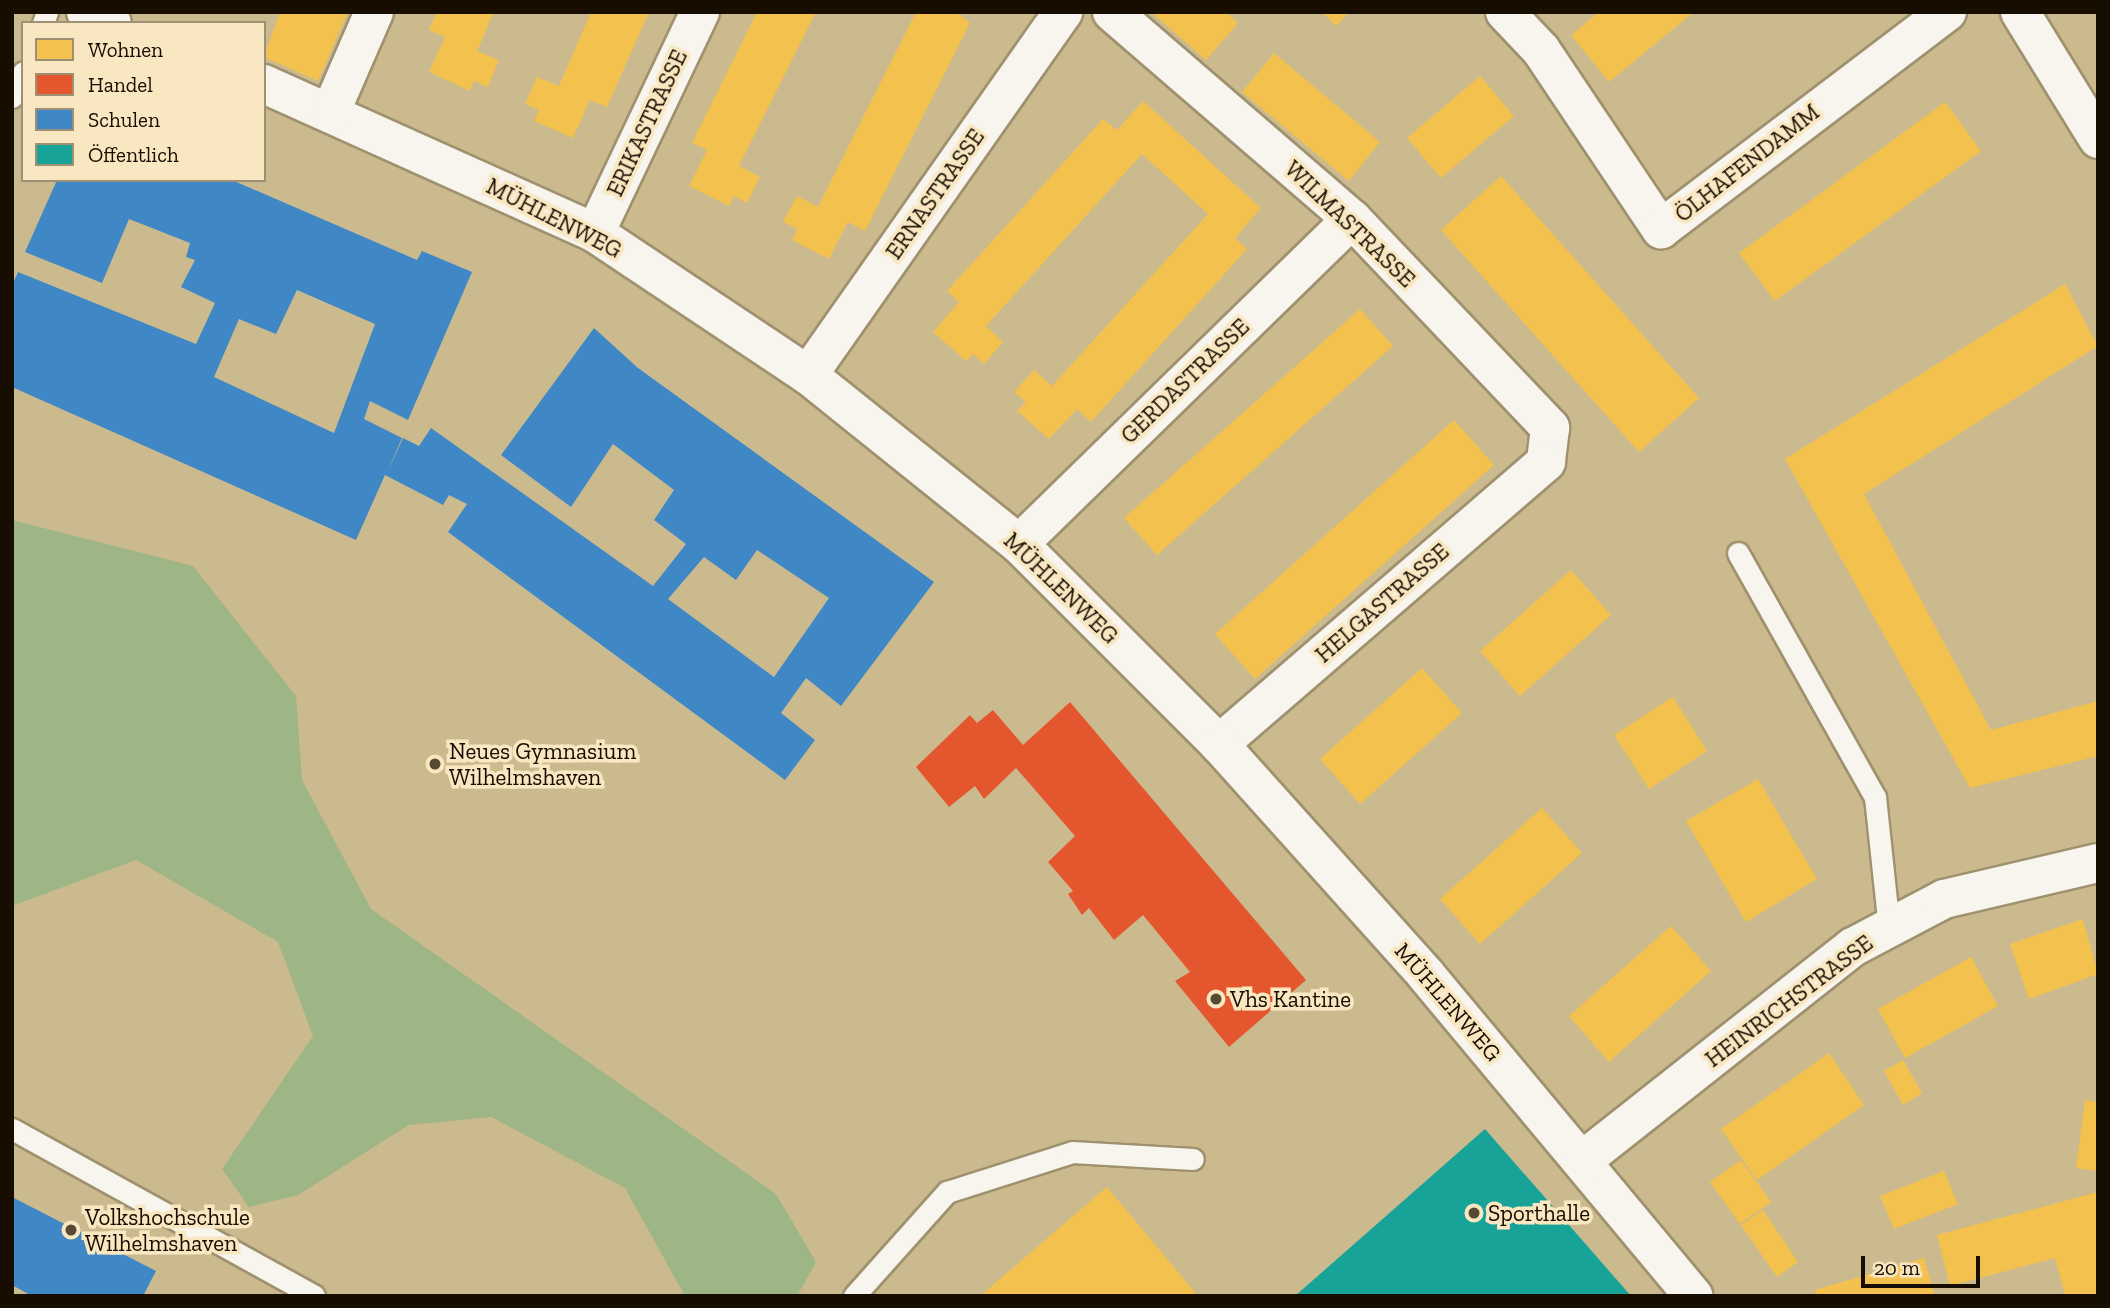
<!DOCTYPE html>
<html>
<head>
<meta charset="utf-8">
<style>
  body { margin:0 }
  #map { position:relative; width:2110px; height:1308px; overflow:hidden; background:#ccba8f; font-family:"Zilla Slab",serif }
  div>[style] { position:absolute }
  .green>* { inset:0; background:#9eb585 }
  .homes>* { inset:0; background:#f2c14e }
  .shops>* { inset:0; background:#e4572e }
  .schools>* { inset:0; background:#3f88c5 }
  .public>* { inset:0; background:#17a398 }
  .roads { filter:drop-shadow(2px 0 #9f916e) drop-shadow(-2px 0 #9f916e) drop-shadow(0 2px #9f916e) drop-shadow(0 -2px #9f916e) }
  .service>* { height:21px; margin:-10.5px; padding:0 10.5px; transform-origin:10.5px; border-radius:10.5px; background:#f7f5ee }
  .minor>* { height:38px; margin:-19px; padding:0 19px; transform-origin:19px; border-radius:19px; background:#f7f5ee }
  .dots>* { width:19px; height:19px; translate:-50% -50%; box-sizing:border-box; border:4px solid #f8e7c1; border-radius:50% }
  span { translate:-50% -50%; white-space:nowrap; text-align:center; line-height:1.15; -webkit-text-stroke:7px #f8e7c1; paint-order:stroke }
  .street-label { font-size:23px; color:#170d00 }
  .poi-label { font-size:23px; color:#170d00 }
  .left { translate:0 -50%; text-align:left }
  .frame { position:absolute; inset:0; border:14px solid #170d00; pointer-events:none }
  .legend { position:absolute; left:21px; top:21px; width:245px; height:161px; box-sizing:border-box; background:#f8e7c1; border:2px solid #9e9074; margin:0; padding:9px 12px; list-style:none; font-size:21px; color:#170d00 }
  .legend li { display:flex; align-items:center; gap:14px; height:35px }
  .legend b { width:35px; border:2px solid #9e9074 }
  .scale { position:absolute; left:1861px; top:1256px; width:119px; height:32px; box-sizing:border-box; border:4px solid #170d00; border-top:0; padding-left:9px; font-size:21px; line-height:24px; white-space:nowrap; color:#170d00; -webkit-text-stroke:5px #f8e7c1; paint-order:stroke }
</style>
</head>
<body>
<div id="map">
  <div class="green">
    <div style="clip-path:polygon(12px 520px,193px 566px,296px 696px,302px 780px,371px 909px,776px 1194px,816px 1262px,797px 1296px,685px 1296px,625px 1188px,491px 1117px,409px 1125px,298px 1195px,249px 1207px,222px 1169px,313px 1036px,278px 942px,136px 860px,12px 906px)"></div>
  </div>
  <div class="homes">
    <div style="clip-path:polygon(280px 12px,348px 12px,318px 81px,264px 57px)"></div>
    <div style="clip-path:polygon(437px 12px,494px 12px,477px 51px,499px 60px,488px 87px,474px 81px,470px 91px,429px 72px,445px 37px,429px 30px)"></div>
    <div style="clip-path:polygon(591px 12px,649px 12px,607px 107px,590px 100px,573px 138px,534px 121px,539px 110px,525px 104px,537px 77px,559px 86px)"></div>
    <div style="clip-path:polygon(757px 12px,816px 12px,739px 166px,760px 177px,747px 203px,734px 196px,729px 206px,689px 186px,707px 150px,692px 143px)"></div>
    <div style="clip-path:polygon(916px 12px,956px 12px,970px 23px,865px 231px,848px 222px,829px 259px,792px 240px,797px 229px,783px 222px,797px 196px,818px 207px)"></div>
    <div style="clip-path:polygon(1151px 12px,1226px 12px,1238px 23px,1206px 60px)"></div>
    <div style="clip-path:polygon(1322px 12px,1349px 12px,1336px 26px)"></div>
    <div style="clip-path:polygon(1599px 12px,1694px 12px,1609px 82px,1571px 35px)"></div>
    <div style="clip-path:polygon(1274px 53px,1380px 142px,1349px 181px,1242px 92px)"></div>
    <div style="clip-path:polygon(1480px 76px,1514px 116px,1441px 178px,1407px 138px)"></div>
    <div style="clip-path:polygon(1143px 101px,1261px 208px,1235px 238px,1247px 249px,1091px 422px,1077px 409px,1049px 439px,1017px 411px,1026px 402px,1014px 392px,1034px 370px,1052px 386px,1208px 214px,1142px 154px,986px 326px,1003px 342px,984px 364px,973px 354px,966px 361px,933px 332px,959px 302px,947px 291px,1103px 119px,1117px 130px)"></div>
    <div style="clip-path:polygon(1945px 102px,1981px 151px,1775px 301px,1739px 253px)"></div>
    <div style="clip-path:polygon(1501px 176px,1699px 398px,1639px 452px,1441px 230px)"></div>
    <div style="clip-path:polygon(2065px 284px,2098px 346px,1864px 494px,1991px 730px,2098px 701px,2098px 756px,1970px 788px,1785px 459px)"></div>
    <div style="clip-path:polygon(1360px 309px,1393px 346px,1157px 555px,1124px 518px)"></div>
    <div style="clip-path:polygon(1454px 420px,1494px 465px,1255px 679px,1215px 634px)"></div>
    <div style="clip-path:polygon(1571px 570px,1611px 615px,1520px 696px,1480px 651px)"></div>
    <div style="clip-path:polygon(1422px 668px,1462px 713px,1360px 804px,1320px 759px)"></div>
    <div style="clip-path:polygon(1673px 697px,1707px 751px,1649px 789px,1614px 735px)"></div>
    <div style="clip-path:polygon(1758px 779px,1817px 879px,1746px 922px,1686px 821px)"></div>
    <div style="clip-path:polygon(1542px 808px,1582px 853px,1480px 944px,1440px 899px)"></div>
    <div style="clip-path:polygon(2083px 919px,2098px 974px,2029px 999px,2010px 944px)"></div>
    <div style="clip-path:polygon(1671px 926px,1711px 971px,1609px 1062px,1569px 1016px)"></div>
    <div style="clip-path:polygon(1971px 957px,1998px 1006px,1905px 1058px,1878px 1009px)"></div>
    <div style="clip-path:polygon(1829px 1053px,1864px 1105px,1757px 1180px,1721px 1129px)"></div>
    <div style="clip-path:polygon(1903px 1060px,1922px 1093px,1903px 1105px,1884px 1071px)"></div>
    <div style="clip-path:polygon(2085px 1100px,2098px 1102px,2098px 1171px,2076px 1168px)"></div>
    <div style="clip-path:polygon(1741px 1160px,1771px 1202px,1740px 1224px,1710px 1182px)"></div>
    <div style="clip-path:polygon(1944px 1171px,1958px 1204px,1894px 1229px,1880px 1196px)"></div>
    <div style="clip-path:polygon(1107px 1187px,1198px 1296px,980px 1296px)"></div>
    <div style="clip-path:polygon(2098px 1192px,2098px 1296px,2065px 1296px,2055px 1258px,1950px 1286px,1937px 1235px)"></div>
    <div style="clip-path:polygon(1763px 1210px,1798px 1262px,1777px 1277px,1741px 1225px)"></div>
    <div style="clip-path:polygon(1924px 1258px,1935px 1296px,1816px 1296px,1815px 1290px)"></div>
  </div>
  <div class="shops">
    <div style="clip-path:polygon(1070px 702px,1306px 980px,1229px 1047px,1175px 981px,1190px 972px,1143px 915px,1114px 940px,1089px 908px,1082px 915px,1068px 894px,1073px 891px,1048px 862px,1075px 836px,1016px 768px,984px 799px,975px 786px,949px 807px,916px 767px,970px 715px,977px 723px,993px 710px,1023px 745px)"></div>
  </div>
  <div class="schools">
    <div style="clip-path:polygon(evenodd,57px 180px,232px 180px,417px 260px,422px 251px,472px 272px,408px 420px,370px 401px,364px 419px,402px 438px,387px 473px,403px 438px,419px 446px,431px 428px,653px 586px,686px 544px,654px 520px,674px 490px,613px 444px,571px 507px,501px 455px,594px 328px,638px 368px,934px 582px,841px 706px,806px 678px,781px 713px,815px 740px,785px 780px,448px 532px,467px 504px,449px 495px,443px 505px,385px 475px,356px 540px,12px 387px,12px 286px,18px 272px,196px 344px,215px 303px,181px 287px,195px 260px,186px 257px,190px 243px,129px 219px,102px 283px,25px 252px,57px 180px,297px 290px,375px 324px,334px 433px,214px 377px,239px 319px,276px 334px,297px 290px,57px 180px,757px 550px,829px 598px,774px 677px,668px 599px,704px 557px,736px 580px,757px 550px)"></div>
    <div style="clip-path:polygon(12px 1197px,156px 1271px,143px 1296px,32px 1296px,12px 1285px)"></div>
  </div>
  <div class="public">
    <div style="clip-path:polygon(1485px 1129px,1631px 1296px,1295px 1296px)"></div>
  </div>
  <div class="roads">
    <div class="service">
      <div style="left:43px;top:23px;width:12px;rotate:-70deg"></div>
      <div style="left:12px;top:97px;width:27px;rotate:-66deg"></div>
      <div style="left:1738px;top:553px;width:280px;rotate:60.7deg"></div>
      <div style="left:1875px;top:797px;width:132px;rotate:83.9deg"></div>
      <div style="left:12px;top:1129px;width:345px;rotate:28.9deg"></div>
      <div style="left:854px;top:1296px;width:140px;rotate:-48.2deg"></div>
      <div style="left:947px;top:1192px;width:131px;rotate:-17.7deg"></div>
      <div style="left:1072px;top:1152px;width:121px;rotate:3.3deg"></div>
    </div>
    <div class="minor">
      <div style="left:86px;top:12px;width:28px;rotate:23deg"></div>
      <div style="left:1112px;top:12px;width:317px;rotate:40.8deg"></div>
      <div style="left:1352px;top:219px;width:288px;rotate:46.5deg"></div>
      <div style="left:1550px;top:428px;width:34px;rotate:97deg"></div>
      <div style="left:1546px;top:462px;width:432px;rotate:139.2deg"></div>
      <div style="left:1505px;top:12px;width:52px;rotate:46.5deg"></div>
      <div style="left:1541px;top:50px;width:216px;rotate:56.2deg"></div>
      <div style="left:1661px;top:229px;width:359px;rotate:-37.2deg"></div>
      <div style="left:2020px;top:12px;width:149px;rotate:58.4deg"></div>
      <div style="left:264px;top:84px;width:363px;rotate:24.2deg"></div>
      <div style="left:595px;top:233px;width:256px;rotate:33.7deg"></div>
      <div style="left:808px;top:375px;width:270px;rotate:38.7deg"></div>
      <div style="left:1019px;top:544px;width:283px;rotate:45deg"></div>
      <div style="left:1219px;top:744px;width:310px;rotate:48.1deg"></div>
      <div style="left:1426px;top:975px;width:418px;rotate:50.2deg"></div>
      <div style="left:331px;top:111px;width:108px;rotate:-66.5deg"></div>
      <div style="left:595px;top:233px;width:245px;rotate:-64.6deg"></div>
      <div style="left:808px;top:375px;width:444px;rotate:-54.9deg"></div>
      <div style="left:1019px;top:544px;width:465px;rotate:-44.3deg"></div>
      <div style="left:1583px;top:1160px;width:344px;rotate:-38.3deg"></div>
      <div style="left:1853px;top:947px;width:103px;rotate:-27.8deg"></div>
      <div style="left:1944px;top:899px;width:158px;rotate:-13.2deg"></div>
    </div>
  </div>
  <div class="dots">
    <div style="left:435px;top:764px;background:#564a32"></div>
    <div style="left:1216px;top:999px;background:#564a32"></div>
    <div style="left:1474px;top:1213px;background:#564a32"></div>
    <div style="left:71px;top:1230px;background:#564a32"></div>
  </div>
  <div class="street-label">
    <span style="left:647px;top:123px;rotate:-65deg">ERIKASTRASSE</span>
    <span style="left:1747px;top:163px;rotate:-38deg">ÖLHAFENDAMM</span>
    <span style="left:935px;top:194px;rotate:-55deg">ERNASTRASSE</span>
    <span style="left:554px;top:218px;rotate:27deg">MÜHLENWEG</span>
    <span style="left:1350px;top:224px;rotate:44deg">WILMASTRASSE</span>
    <span style="left:1185px;top:381px;rotate:-44deg">GERDASTRASSE</span>
    <span style="left:1061px;top:588px;rotate:44deg">MÜHLENWEG</span>
    <span style="left:1382px;top:603px;rotate:-41deg">HELGASTRASSE</span>
    <span style="left:1789px;top:1001px;rotate:-37deg">HEINRICHSTRASSE</span>
    <span style="left:1448px;top:1002px;rotate:49deg">MÜHLENWEG</span>
  </div>
  <div class="poi-label">
    <span class="left" style="left:449px;top:764px">Neues Gymnasium<br>Wilhelmshaven</span>
    <span class="left" style="left:1230px;top:999px">Vhs Kantine</span>
    <span class="left" style="left:1488px;top:1213px">Sporthalle</span>
    <span class="left" style="left:85px;top:1230px">Volkshochschule<br>Wilhelmshaven</span>
  </div>
  <div class="frame"></div>
  <ul class="legend">
  <li><b style="height:19px;background:#f2c14e"></b>Wohnen</li>
  <li><b style="height:19px;background:#e4572e"></b>Handel</li>
  <li><b style="height:19px;background:#3f88c5"></b>Schulen</li>
  <li><b style="height:19px;background:#17a398"></b>Öffentlich</li>
  </ul>
  <div class="scale">20 m</div>
</div>
</body>
</html>
